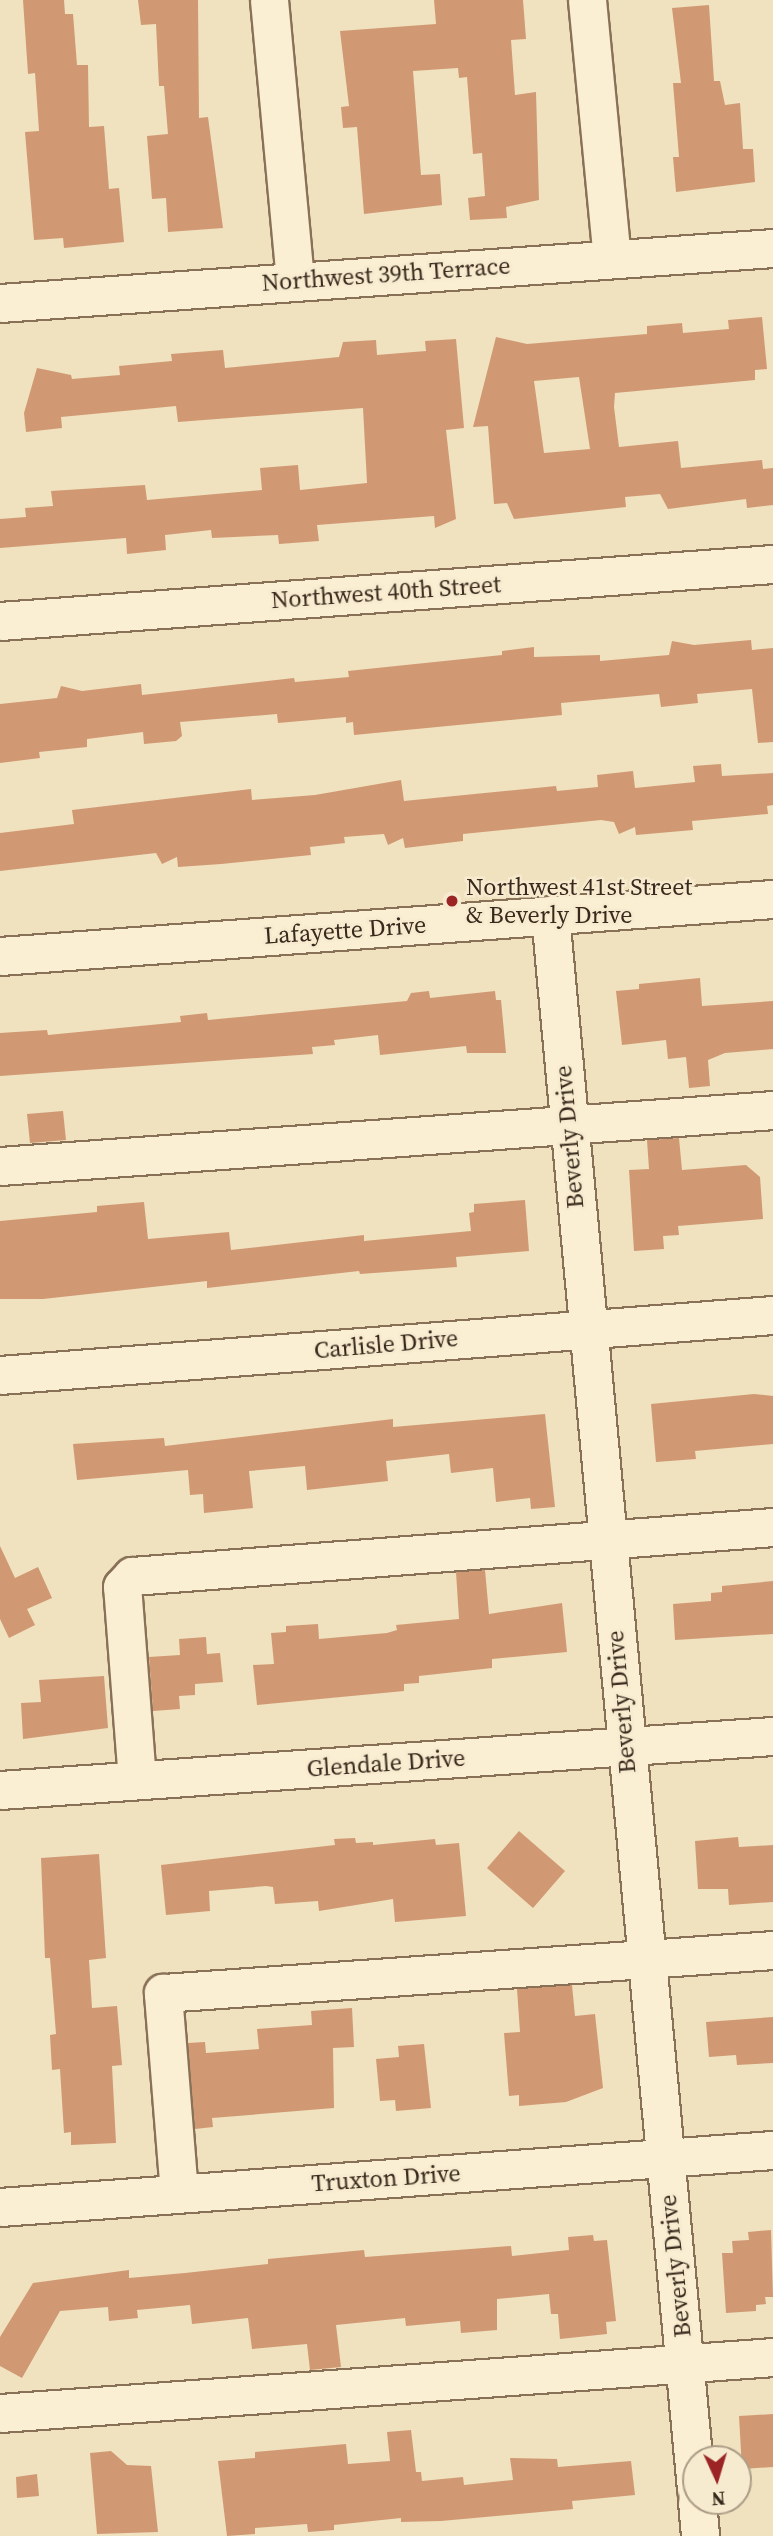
<!DOCTYPE html>
<html>
<head>
<meta charset="utf-8">
<style>
  body { margin:0 }
  #map { position:relative; width:773px; height:2536px; overflow:hidden; background:#f0e1bf; font-family:"Source Serif 4",serif }
  div>[style] { position:absolute }
  .building>* { inset:0; background:#d09973 }
  .roads { filter:drop-shadow(2px 0 #897157) drop-shadow(-2px 0 #897157) drop-shadow(0 2px #897157) drop-shadow(0 -2px #897157) }
  .minor>* { height:37px; margin:-18.5px; padding:0 18.5px; transform-origin:18.5px; border-radius:18.5px; background:#faeed3 }
  .dots>* { width:19px; height:19px; translate:-50% -50%; box-sizing:border-box; border:4px solid #f7ebcf; border-radius:50% }
  span { translate:-50% -50%; white-space:nowrap; text-align:center; line-height:1.15; -webkit-text-stroke:5px #f7ebcf; paint-order:stroke }
  .street-label { font-size:24px; color:#38291c }
  .poi-label { font-size:24px; color:#38291c }
  .left { translate:0 -50%; text-align:left }
  .north { position:absolute; left:682px; top:2445px; width:70px; height:70px; box-sizing:border-box; background:#f7ebcf; border:2px solid #ab9d87; border-radius:50%; rotate:176deg; font-size:19px; font-weight:700; line-height:28px; text-align:center; color:#38291c }
  .north::after { content:''; display:block; margin:auto; width:24px; height:32px; background:#9b2425; clip-path:polygon(50% 0,100% 100%,50% 72%,0 100%) }
</style>
</head>
<body>
<div id="map">
  <div class="building">
    <div style="clip-path:polygon(23px 0,64px 0,65px 14px,73px 14px,77px 65px,88px 65px,89px 127px,104px 126px,109px 189px,119px 188px,124px 242px,64px 248px,63px 238px,34px 240px,25px 132px,39px 131px,35px 73px,28px 74px)"></div>
    <div style="clip-path:polygon(138px 0,198px 0,199px 118px,208px 117px,223px 228px,168px 232px,166px 198px,152px 199px,147px 136px,168px 134px,164px 86px,159px 86px,156px 24px,141px 25px)"></div>
    <div style="clip-path:polygon(434px 0,523px 0,526px 39px,511px 40px,515px 95px,536px 92px,539px 200px,506px 207px,507px 218px,470px 220px,468px 198px,485px 196px,482px 153px,473px 154px,467px 77px,459px 78px,458px 68px,413px 71px,421px 175px,440px 174px,442px 205px,364px 214px,357px 127px,343px 128px,341px 107px,349px 106px,340px 31px,436px 24px)"></div>
    <div style="clip-path:polygon(709px 5px,714px 81px,720px 81px,725px 105px,740px 103px,743px 149px,753px 149px,755px 182px,676px 192px,673px 157px,679px 157px,673px 83px,681px 83px,672px 8px)"></div>
    <div style="clip-path:polygon(evenodd,762px 317px,767px 369px,755px 370px,755px 380px,615px 393px,614px 407px,619px 447px,678px 441px,681px 468px,762px 460px,763px 469px,773px 468px,773px 505px,747px 508px,746px 499px,668px 509px,660px 494px,625px 497px,626px 507px,514px 519px,507px 503px,494px 504px,488px 426px,473px 427px,496px 337px,527px 344px,647px 334px,647px 326px,682px 323px,683px 333px,729px 329px,728px 320px,762px 317px,579px 377px,590px 449px,544px 453px,534px 381px,579px 377px)"></div>
    <div style="clip-path:polygon(456px 339px,464px 428px,446px 430px,456px 519px,435px 528px,434px 516px,317px 525px,319px 541px,279px 544px,278px 535px,212px 538px,211px 530px,165px 535px,166px 550px,127px 554px,126px 538px,0 548px,0 519px,26px 517px,25px 508px,53px 506px,51px 491px,145px 485px,147px 500px,262px 490px,260px 468px,298px 465px,300px 490px,367px 483px,363px 408px,178px 422px,176px 406px,61px 417px,62px 428px,26px 432px,24px 413px,37px 368px,71px 375px,72px 379px,120px 375px,119px 366px,172px 361px,171px 354px,223px 350px,225px 368px,339px 357px,343px 342px,376px 340px,377px 355px,426px 351px,425px 341px)"></div>
    <div style="clip-path:polygon(751px 640px,752px 650px,773px 648px,773px 742px,758px 743px,752px 689px,697px 694px,698px 703px,661px 707px,659px 694px,561px 703px,562px 715px,354px 735px,353px 722px,346px 723px,346px 717px,278px 723px,277px 714px,180px 722px,182px 736px,176px 741px,144px 744px,143px 732px,87px 739px,87px 747px,39px 752px,40px 758px,0 763px,0 704px,57px 698px,61px 686px,82px 691px,141px 684px,142px 695px,294px 678px,295px 682px,349px 677px,348px 671px,502px 655px,502px 651px,534px 647px,534px 657px,600px 655px,600px 661px,669px 655px,672px 641px,694px 645px)"></div>
    <div style="clip-path:polygon(721px 764px,722px 776px,773px 773px,773px 805px,767px 806px,768px 814px,692px 821px,693px 830px,636px 835px,635px 827px,619px 834px,614px 822px,601px 820px,463px 834px,463px 841px,405px 848px,403px 838px,388px 845px,384px 834px,344px 837px,345px 843px,310px 847px,311px 855px,221px 864px,178px 867px,177px 857px,162px 864px,156px 853px,0 871px,0 833px,74px 824px,72px 810px,251px 789px,252px 800px,315px 795px,401px 780px,404px 801px,556px 786px,557px 791px,598px 787px,597px 775px,633px 771px,635px 788px,695px 782px,693px 766px)"></div>
    <div style="clip-path:polygon(700px 978px,702px 1006px,773px 1001px,773px 1049px,725px 1053px,708px 1060px,710px 1086px,689px 1088px,686px 1057px,668px 1059px,666px 1040px,622px 1045px,616px 991px,639px 989px,639px 984px)"></div>
    <div style="clip-path:polygon(429px 991px,430px 998px,495px 991px,496px 1000px,501px 1000px,506px 1053px,467px 1053px,466px 1046px,380px 1055px,378px 1035px,334px 1040px,335px 1045px,312px 1047px,313px 1054px,0 1076px,0 1033px,47px 1030px,48px 1035px,181px 1022px,180px 1016px,207px 1013px,208px 1020px,407px 1001px,411px 993px)"></div>
    <div style="clip-path:polygon(63px 1111px,66px 1140px,30px 1143px,27px 1114px)"></div>
    <div style="clip-path:polygon(679px 1138px,682px 1170px,746px 1165px,760px 1177px,763px 1219px,678px 1226px,679px 1235px,663px 1236px,664px 1249px,634px 1251px,629px 1170px,649px 1169px,647px 1140px)"></div>
    <div style="clip-path:polygon(525px 1200px,529px 1251px,456px 1257px,457px 1267px,360px 1274px,359px 1271px,207px 1288px,207px 1281px,43px 1299px,0 1299px,0 1221px,97px 1212px,97px 1206px,144px 1202px,148px 1239px,229px 1232px,231px 1250px,364px 1235px,364px 1241px,471px 1231px,469px 1213px,474px 1212px,474px 1204px)"></div>
    <div style="clip-path:polygon(754px 1394px,773px 1396px,773px 1444px,695px 1451px,696px 1459px,656px 1462px,651px 1404px)"></div>
    <div style="clip-path:polygon(545px 1414px,555px 1507px,531px 1509px,530px 1498px,496px 1502px,493px 1468px,451px 1473px,449px 1454px,386px 1461px,388px 1481px,307px 1490px,305px 1466px,249px 1471px,253px 1508px,204px 1513px,203px 1494px,190px 1495px,188px 1470px,77px 1480px,73px 1444px,164px 1438px,165px 1446px,393px 1419px,393px 1427px)"></div>
    <div style="clip-path:polygon(0 1546px,15px 1578px,38px 1567px,52px 1598px,27px 1609px,35px 1625px,9px 1638px,0 1619px)"></div>
    <div style="clip-path:polygon(485px 1570px,489px 1614px,562px 1603px,567px 1652px,492px 1659px,492px 1668px,419px 1676px,419px 1683px,404px 1684px,404px 1691px,257px 1705px,253px 1665px,274px 1664px,271px 1633px,286px 1632px,286px 1626px,318px 1624px,319px 1639px,387px 1633px,397px 1630px,396px 1625px,459px 1619px,456px 1572px)"></div>
    <div style="clip-path:polygon(773px 1581px,773px 1634px,675px 1640px,673px 1604px,711px 1601px,711px 1593px,722px 1592px,722px 1586px)"></div>
    <div style="clip-path:polygon(206px 1637px,207px 1654px,220px 1653px,223px 1682px,195px 1684px,195px 1695px,179px 1696px,180px 1709px,153px 1711px,149px 1657px,180px 1655px,179px 1639px)"></div>
    <div style="clip-path:polygon(104px 1676px,108px 1728px,23px 1739px,21px 1703px,41px 1702px,39px 1680px)"></div>
    <div style="clip-path:polygon(519px 1831px,565px 1871px,533px 1908px,487px 1868px)"></div>
    <div style="clip-path:polygon(738px 1837px,739px 1847px,773px 1845px,773px 1902px,729px 1905px,728px 1889px,698px 1889px,695px 1841px)"></div>
    <div style="clip-path:polygon(355px 1838px,356px 1843px,373px 1842px,373px 1845px,435px 1839px,436px 1845px,459px 1843px,466px 1916px,395px 1922px,393px 1899px,319px 1911px,318px 1901px,275px 1904px,273px 1887px,266px 1886px,209px 1891px,210px 1911px,166px 1915px,161px 1865px,335px 1845px,334px 1839px)"></div>
    <div style="clip-path:polygon(99px 1854px,106px 1958px,89px 1960px,92px 2008px,117px 2006px,122px 2065px,112px 2066px,116px 2143px,71px 2145px,71px 2132px,64px 2133px,60px 2069px,52px 2070px,50px 2035px,56px 2034px,50px 1958px,45px 1958px,41px 1858px)"></div>
    <div style="clip-path:polygon(572px 1985px,575px 2016px,595px 2014px,603px 2088px,566px 2102px,519px 2106px,519px 2095px,509px 2096px,504px 2033px,520px 2032px,517px 1989px)"></div>
    <div style="clip-path:polygon(352px 2008px,354px 2047px,333px 2048px,334px 2108px,212px 2118px,213px 2127px,195px 2129px,188px 2043px,205px 2042px,206px 2053px,259px 2049px,257px 2029px,312px 2025px,311px 2011px)"></div>
    <div style="clip-path:polygon(773px 2017px,773px 2063px,737px 2065px,736px 2055px,709px 2057px,706px 2022px)"></div>
    <div style="clip-path:polygon(424px 2044px,431px 2108px,396px 2111px,395px 2100px,380px 2101px,376px 2059px,399px 2057px,398px 2046px)"></div>
    <div style="clip-path:polygon(771px 2230px,773px 2297px,765px 2297px,766px 2304px,756px 2305px,756px 2311px,726px 2313px,722px 2253px,733px 2253px,732px 2241px,749px 2240px,748px 2232px)"></div>
    <div style="clip-path:polygon(593px 2235px,594px 2241px,607px 2240px,616px 2321px,606px 2322px,607px 2334px,560px 2339px,558px 2314px,551px 2314px,549px 2294px,497px 2299px,497px 2330px,461px 2333px,460px 2321px,406px 2326px,405px 2318px,336px 2325px,341px 2367px,310px 2370px,307px 2344px,252px 2349px,248px 2318px,192px 2324px,190px 2305px,137px 2310px,138px 2318px,109px 2321px,108px 2307px,60px 2311px,22px 2378px,0 2366px,0 2337px,33px 2283px,129px 2270px,129px 2278px,185px 2273px,268px 2264px,268px 2259px,364px 2250px,365px 2257px,511px 2246px,512px 2256px,569px 2250px,568px 2237px)"></div>
    <div style="clip-path:polygon(773px 2414px,773px 2467px,742px 2469px,739px 2416px)"></div>
    <div style="clip-path:polygon(411px 2430px,416px 2472px,421px 2472px,422px 2481px,463px 2477px,464px 2485px,513px 2480px,510px 2458px,557px 2459px,558px 2467px,631px 2461px,635px 2495px,572px 2501px,573px 2509px,441px 2521px,401px 2522px,401px 2518px,334px 2525px,334px 2530px,308px 2532px,307px 2524px,255px 2528px,255px 2534px,227px 2536px,218px 2461px,255px 2458px,255px 2452px,346px 2444px,348px 2464px,390px 2461px,387px 2432px)"></div>
    <div style="clip-path:polygon(111px 2451px,127px 2465px,151px 2466px,158px 2532px,97px 2534px,90px 2453px)"></div>
    <div style="clip-path:polygon(37px 2474px,39px 2496px,17px 2498px,16px 2477px)"></div>
  </div>
  <div class="roads">
    <div class="minor">
      <div style="left:269px;top:0;width:281px;rotate:84.7deg"></div>
      <div style="left:587px;top:0;width:259px;rotate:84.5deg"></div>
      <div style="left:0;top:303px;width:775px;rotate:-4.07deg"></div>
      <div style="left:0;top:621px;width:775px;rotate:-4.22deg"></div>
      <div style="left:550px;top:915px;width:1580px;rotate:84.7deg"></div>
      <div style="left:0;top:956px;width:775px;rotate:-4.22deg"></div>
      <div style="left:0;top:1166px;width:775px;rotate:-4.14deg"></div>
      <div style="left:0;top:1375px;width:775px;rotate:-4.44deg"></div>
      <div style="left:137px;top:1780px;width:194px;rotate:-94.4deg"></div>
      <div style="left:122px;top:1587px;width:15px;rotate:-48deg"></div>
      <div style="left:132px;top:1576px;width:643px;rotate:-4.37deg"></div>
      <div style="left:0;top:1790px;width:775px;rotate:-4deg"></div>
      <div style="left:179px;top:2193px;width:201px;rotate:-94.6deg"></div>
      <div style="left:163px;top:1993px;width:612px;rotate:-4.03deg"></div>
      <div style="left:0;top:2207px;width:775px;rotate:-4.22deg"></div>
      <div style="left:0;top:2413px;width:775px;rotate:-4.14deg"></div>
      <div style="left:697px;top:2501px;width:35px;rotate:85deg"></div>
    </div>
  </div>
  <div class="dots">
    <div style="left:452px;top:901px;background:#9b2425"></div>
  </div>
  <div class="street-label">
    <span style="left:386px;top:274px;rotate:-4deg">Northwest 39th Terrace</span>
    <span style="left:386px;top:592px;rotate:-4deg">Northwest 40th Street</span>
    <span style="left:345px;top:930px;rotate:-4deg">Lafayette Drive</span>
    <span style="left:569px;top:1137px;rotate:-95deg">Beverly Drive</span>
    <span style="left:386px;top:1344px;rotate:-5deg">Carlisle Drive</span>
    <span style="left:621px;top:1702px;rotate:-95deg">Beverly Drive</span>
    <span style="left:386px;top:1763px;rotate:-4deg">Glendale Drive</span>
    <span style="left:386px;top:2178px;rotate:-4deg">Truxton Drive</span>
    <span style="left:675px;top:2266px;rotate:-96deg">Beverly Drive</span>
  </div>
  <div class="poi-label">
    <span class="left" style="left:466px;top:901px">Northwest 41st Street<br>&amp; Beverly Drive</span>
  </div>
  <div class="north">N</div>
</div>
</body>
</html>
